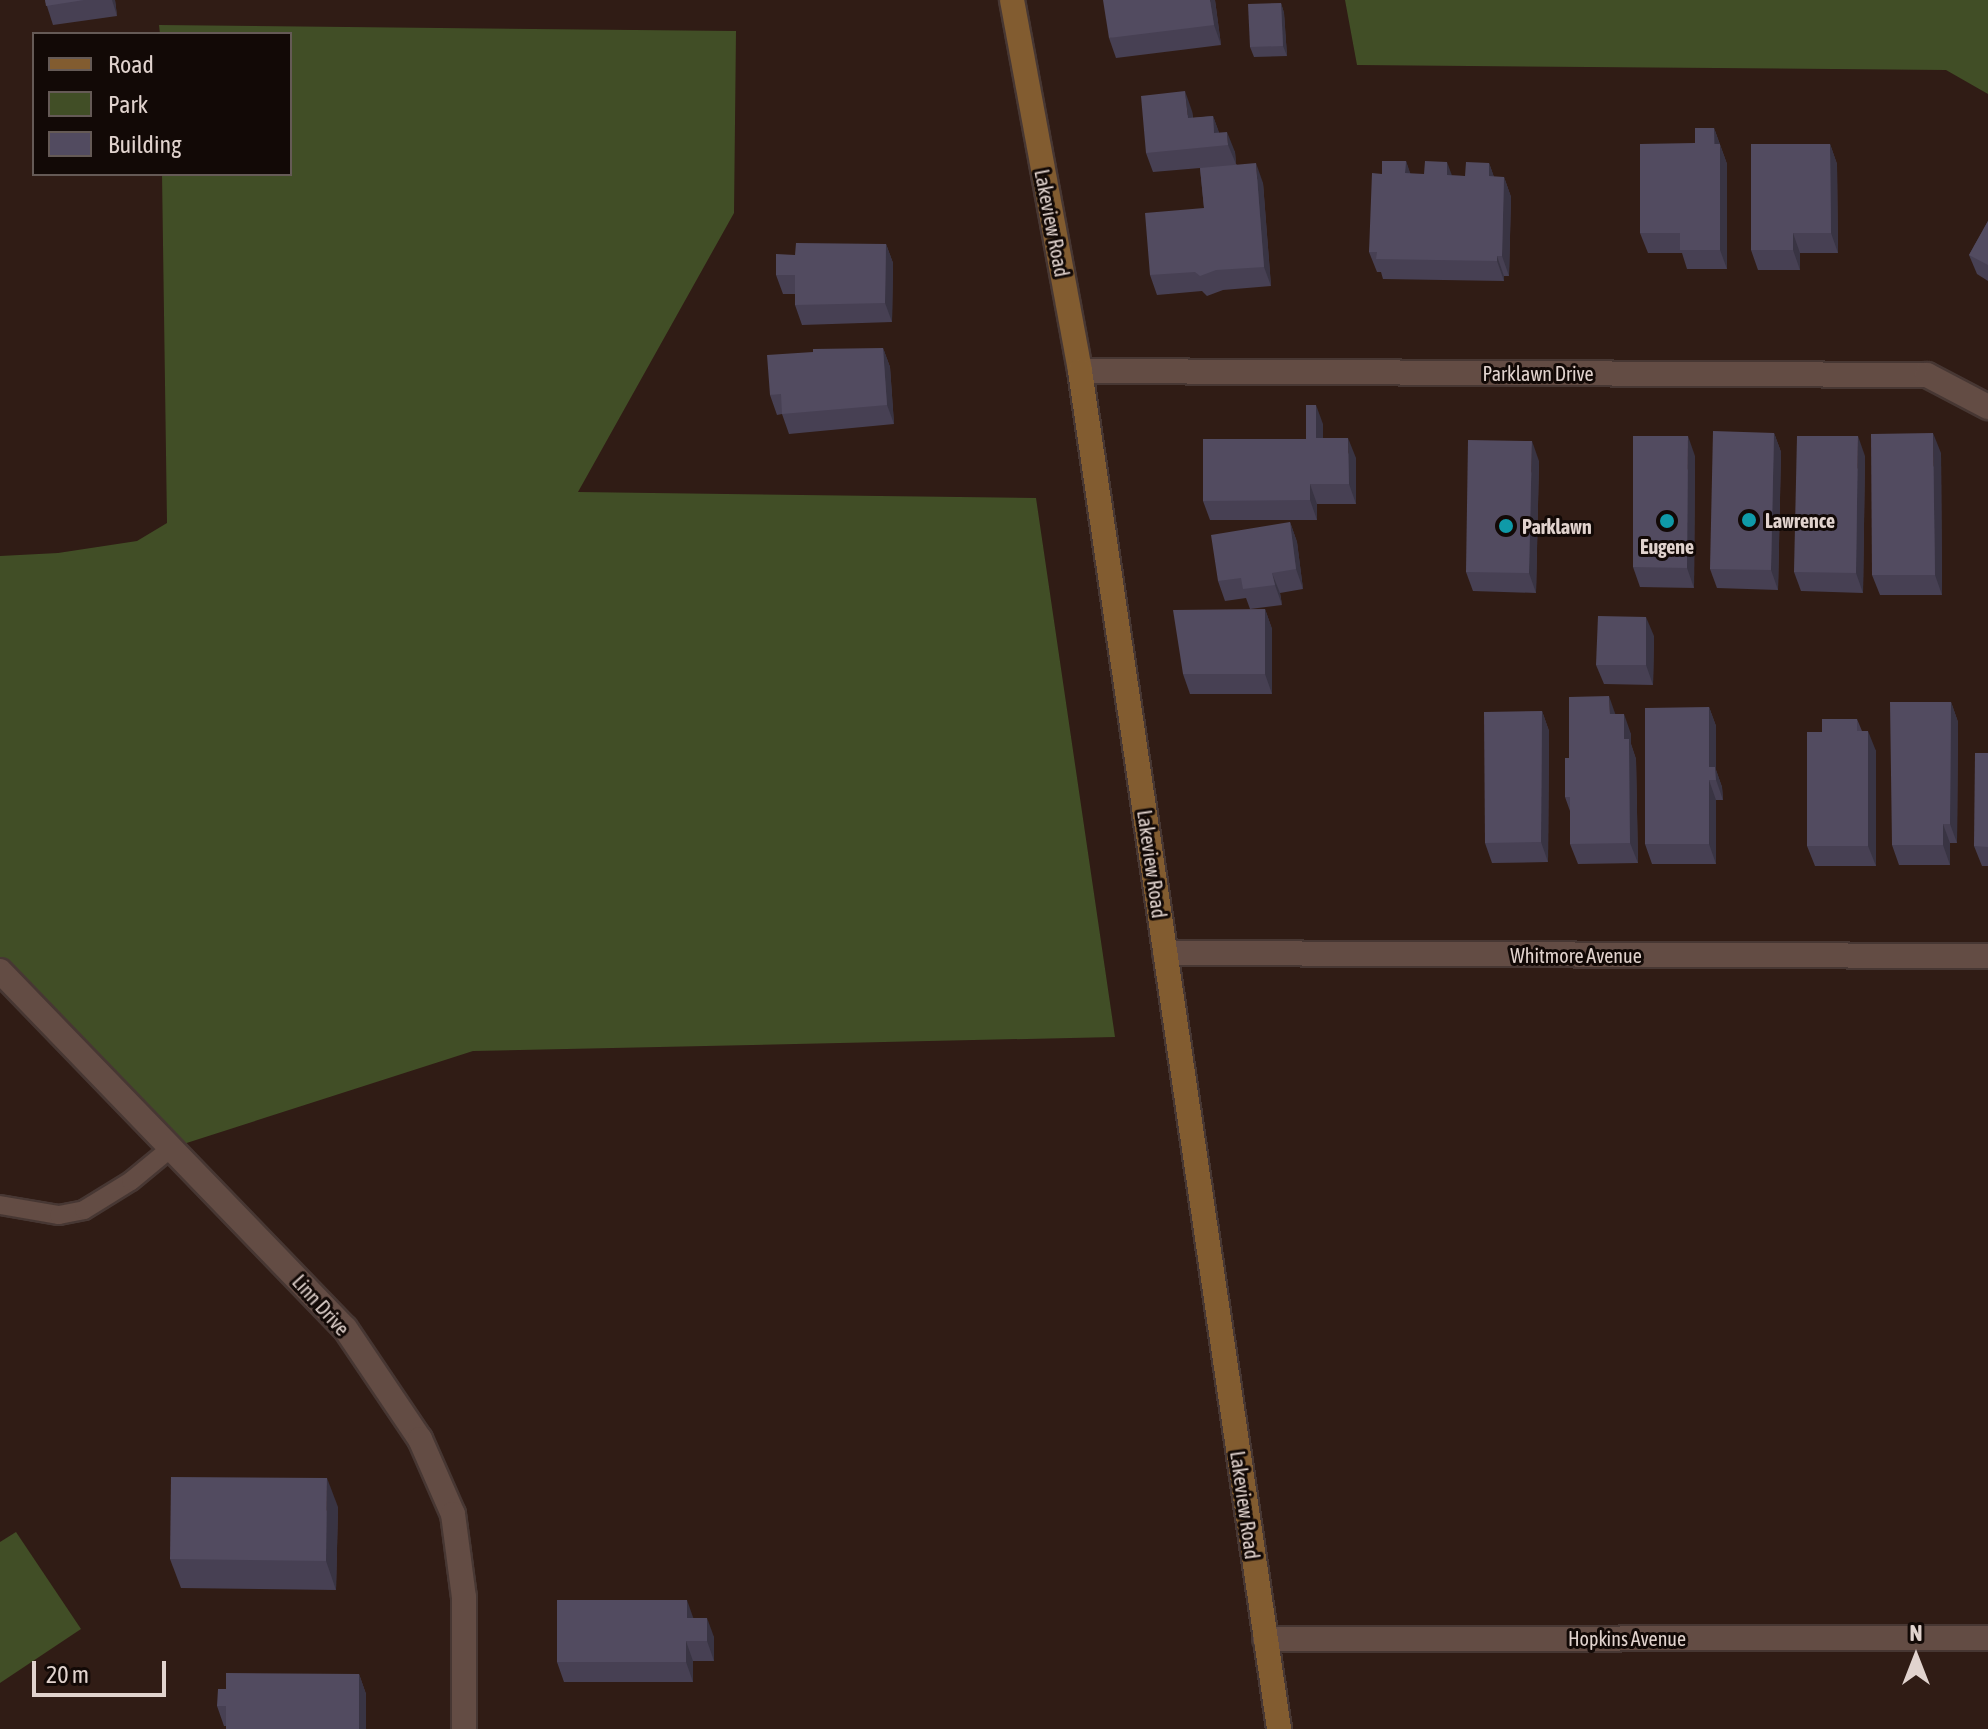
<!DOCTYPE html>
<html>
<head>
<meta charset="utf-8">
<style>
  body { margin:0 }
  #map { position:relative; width:1988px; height:1729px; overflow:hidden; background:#301c15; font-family:"Asap Condensed",sans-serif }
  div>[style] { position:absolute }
  .green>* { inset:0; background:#414e26 }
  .roads { filter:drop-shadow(2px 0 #473733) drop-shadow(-2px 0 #473733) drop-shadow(0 2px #473733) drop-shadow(0 -2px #473733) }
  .lane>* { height:18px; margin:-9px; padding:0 9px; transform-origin:9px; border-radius:9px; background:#634c44 }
  .street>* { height:24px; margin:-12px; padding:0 12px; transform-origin:12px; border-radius:12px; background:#634c44 }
  .secondary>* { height:24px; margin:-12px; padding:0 12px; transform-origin:12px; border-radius:12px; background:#825c30 }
  .wall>* { inset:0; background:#474053 }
  .shaded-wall>* { inset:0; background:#393443 }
  .building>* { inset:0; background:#524b60 }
  .dots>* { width:22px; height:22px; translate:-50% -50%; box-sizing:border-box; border:4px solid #120906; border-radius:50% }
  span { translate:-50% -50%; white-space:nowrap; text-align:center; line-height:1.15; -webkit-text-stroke:6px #120906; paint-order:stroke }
  .street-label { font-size:20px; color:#e1d3ce }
  .poi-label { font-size:20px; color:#e1d3ce; font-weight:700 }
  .left { translate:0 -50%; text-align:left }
  .legend { position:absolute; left:32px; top:32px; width:260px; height:144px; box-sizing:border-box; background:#120906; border:2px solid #655a56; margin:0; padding:10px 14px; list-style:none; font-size:24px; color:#e1d3ce }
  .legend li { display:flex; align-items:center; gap:16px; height:40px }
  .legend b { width:40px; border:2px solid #655a56 }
  .north { position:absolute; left:1876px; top:1617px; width:80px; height:80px; -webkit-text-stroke:6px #120906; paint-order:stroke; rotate:0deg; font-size:22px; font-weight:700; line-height:32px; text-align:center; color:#e1d3ce }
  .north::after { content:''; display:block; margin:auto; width:28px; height:36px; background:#e1d3ce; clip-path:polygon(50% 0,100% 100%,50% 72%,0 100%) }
  .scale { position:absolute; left:32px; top:1661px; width:134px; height:36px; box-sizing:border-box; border:4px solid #e1d3ce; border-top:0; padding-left:10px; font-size:24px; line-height:28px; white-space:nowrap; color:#e1d3ce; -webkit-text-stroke:6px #120906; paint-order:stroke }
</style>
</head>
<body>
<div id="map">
  <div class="green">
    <div style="clip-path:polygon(1345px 0,1988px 0,1988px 94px,1946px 70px,1357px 65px)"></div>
    <div style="clip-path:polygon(159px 25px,736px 31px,734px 213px,578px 492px,1036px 498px,1115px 1037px,473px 1051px,171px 1148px,0 971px,0 556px,58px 553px,137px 541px,167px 523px,162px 174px,290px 174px,290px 34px,160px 34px)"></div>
    <div style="clip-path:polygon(16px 1532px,81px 1629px,0 1683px,0 1542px)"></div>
  </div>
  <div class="roads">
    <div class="lane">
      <div style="left:0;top:1205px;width:60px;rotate:9.6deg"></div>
      <div style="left:59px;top:1215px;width:25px;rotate:-11deg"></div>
      <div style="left:84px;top:1210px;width:55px;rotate:-31.7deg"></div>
      <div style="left:131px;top:1181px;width:52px;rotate:-39.5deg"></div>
    </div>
    <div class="street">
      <div style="left:1080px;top:371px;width:847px;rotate:0.27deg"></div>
      <div style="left:1927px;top:375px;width:69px;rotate:27.7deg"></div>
      <div style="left:1165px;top:953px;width:823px;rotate:0.21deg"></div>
      <div style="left:0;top:971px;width:496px;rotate:46deg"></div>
      <div style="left:345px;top:1328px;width:134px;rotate:56deg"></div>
      <div style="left:420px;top:1439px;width:82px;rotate:66.3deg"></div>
      <div style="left:453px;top:1514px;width:84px;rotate:82.5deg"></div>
      <div style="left:464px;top:1597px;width:132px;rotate:90deg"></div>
      <div style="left:1265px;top:1639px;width:723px;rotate:-0.08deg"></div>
    </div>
    <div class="secondary">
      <div style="left:1012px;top:0;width:377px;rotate:79.6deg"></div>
      <div style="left:1080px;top:371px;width:1373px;rotate:81.66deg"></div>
    </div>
  </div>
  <div class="wall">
    <div style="clip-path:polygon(45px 0,115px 0,117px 16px,53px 25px)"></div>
    <div style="clip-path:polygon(1215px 0,1221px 45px,1116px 58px,1109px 38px)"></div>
    <div style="clip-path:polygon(1281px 3px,1284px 13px,1287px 56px,1254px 57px,1250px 47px)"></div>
    <div style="clip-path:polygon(1192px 111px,1193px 118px,1213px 116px,1219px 133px,1235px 152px,1236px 164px,1263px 183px,1271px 286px,1223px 290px,1207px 296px,1202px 291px,1157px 295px,1150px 275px,1204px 208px,1200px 168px,1153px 172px,1146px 153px)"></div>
    <div style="clip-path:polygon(1714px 128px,1727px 164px,1727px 269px,1687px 269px,1682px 253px,1648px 253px,1640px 233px,1695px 143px)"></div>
    <div style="clip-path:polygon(1830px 144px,1837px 164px,1838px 253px,1800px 253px,1800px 270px,1758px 270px,1751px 250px)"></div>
    <div style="clip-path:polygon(1406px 161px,1410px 174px,1465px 176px,1489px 163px,1494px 177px,1504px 177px,1511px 197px,1509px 276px,1504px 276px,1504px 281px,1383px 279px,1381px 272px,1377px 272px,1369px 252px,1382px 174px)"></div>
    <div style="clip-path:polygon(1988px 221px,1988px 281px,1977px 274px,1969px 255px)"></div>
    <div style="clip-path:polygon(886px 244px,893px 263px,892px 322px,802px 325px,795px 305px,795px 294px,783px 294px,776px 275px)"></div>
    <div style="clip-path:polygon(883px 348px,890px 367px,894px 424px,789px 434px,782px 414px,777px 415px,770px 395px)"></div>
    <div style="clip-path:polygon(1323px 424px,1323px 438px,1356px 458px,1356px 504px,1317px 504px,1317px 520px,1210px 520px,1203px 501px,1306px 439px)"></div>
    <div style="clip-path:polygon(1774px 433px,1781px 452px,1778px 590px,1717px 588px,1710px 569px)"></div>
    <div style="clip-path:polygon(1941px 453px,1942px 595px,1880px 595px,1872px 575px)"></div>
    <div style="clip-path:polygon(1695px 456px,1694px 588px,1640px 587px,1633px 567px)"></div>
    <div style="clip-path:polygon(1865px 456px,1863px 593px,1801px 591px,1794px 572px)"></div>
    <div style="clip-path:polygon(1539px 461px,1536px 593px,1473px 591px,1466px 572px)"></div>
    <div style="clip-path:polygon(1290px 522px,1297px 542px,1303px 589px,1280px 593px,1282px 605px,1250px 609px,1246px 598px,1225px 601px,1218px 581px)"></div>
    <div style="clip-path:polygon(1265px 609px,1272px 629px,1272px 694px,1190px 694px,1183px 674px)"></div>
    <div style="clip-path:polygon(1654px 636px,1653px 685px,1604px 684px,1596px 665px)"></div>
    <div style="clip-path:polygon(1951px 702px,1958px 722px,1957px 843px,1950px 843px,1950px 865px,1899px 865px,1892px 845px)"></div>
    <div style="clip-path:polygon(1709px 707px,1716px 726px,1716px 770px,1722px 787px,1723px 800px,1716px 800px,1716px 864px,1652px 864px,1645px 844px)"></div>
    <div style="clip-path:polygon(1542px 711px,1549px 731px,1548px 862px,1492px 863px,1485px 843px)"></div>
    <div style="clip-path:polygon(1616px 714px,1631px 734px,1631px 744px,1636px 759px,1638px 863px,1578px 864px,1570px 844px,1570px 811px,1565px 797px,1569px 758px)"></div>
    <div style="clip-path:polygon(1857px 719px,1862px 731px,1876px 751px,1876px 866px,1815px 866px,1807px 846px,1822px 732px)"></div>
    <div style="clip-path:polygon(1988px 753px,1988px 866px,1982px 866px,1974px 846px)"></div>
    <div style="clip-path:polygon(338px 1507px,336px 1590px,181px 1588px,170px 1559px)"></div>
    <div style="clip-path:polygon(694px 1618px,714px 1637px,714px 1661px,693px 1661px,693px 1682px,564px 1682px,557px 1662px)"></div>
    <div style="clip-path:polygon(359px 1674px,366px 1694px,366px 1729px,226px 1729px,226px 1726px,224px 1726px,217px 1706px,226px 1689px)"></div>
  </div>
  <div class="shaded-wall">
    <div style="clip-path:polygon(112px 0,115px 0,117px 16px)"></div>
    <div style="clip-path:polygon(1210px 0,1215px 0,1221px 45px,1214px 25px)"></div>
    <div style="clip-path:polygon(1281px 3px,1284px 13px,1287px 56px,1283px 46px)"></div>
    <div style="clip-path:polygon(1185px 91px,1192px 111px,1195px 138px,1188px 118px)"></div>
    <div style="clip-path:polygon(1213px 116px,1220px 135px,1214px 133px)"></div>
    <div style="clip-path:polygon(1714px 128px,1727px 164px,1727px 269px,1720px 250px)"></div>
    <div style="clip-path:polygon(1227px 132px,1235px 152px,1236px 164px,1228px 145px)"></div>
    <div style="clip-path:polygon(1830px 144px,1837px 164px,1838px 253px,1831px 233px)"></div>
    <div style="clip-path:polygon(1406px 161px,1413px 181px,1405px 173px)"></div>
    <div style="clip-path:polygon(1447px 162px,1454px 181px,1447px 175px)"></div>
    <div style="clip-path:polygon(1256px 163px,1263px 183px,1271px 286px,1264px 267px)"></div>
    <div style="clip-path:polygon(1489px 163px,1496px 183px,1489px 176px)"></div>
    <div style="clip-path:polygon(1504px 177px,1511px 197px,1509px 276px,1502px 256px)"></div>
    <div style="clip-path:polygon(1793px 233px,1800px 253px,1800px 270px,1793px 250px)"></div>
    <div style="clip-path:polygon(886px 244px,893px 263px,892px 322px,885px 303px)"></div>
    <div style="clip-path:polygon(1497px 256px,1504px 276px,1504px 281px,1497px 261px)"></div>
    <div style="clip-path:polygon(883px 348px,890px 367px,894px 424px,887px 405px)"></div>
    <div style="clip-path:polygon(1316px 405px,1323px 424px,1323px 458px,1316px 438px)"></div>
    <div style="clip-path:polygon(1774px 433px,1781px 452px,1778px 590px,1771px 570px)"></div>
    <div style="clip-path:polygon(1933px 433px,1941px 453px,1942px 595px,1935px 575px)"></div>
    <div style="clip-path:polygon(1688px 436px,1695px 456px,1694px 588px,1687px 568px)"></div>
    <div style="clip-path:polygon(1858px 436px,1865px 456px,1863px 593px,1856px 573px)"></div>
    <div style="clip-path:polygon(1348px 438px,1356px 458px,1356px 504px,1349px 484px)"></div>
    <div style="clip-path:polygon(1532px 441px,1539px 461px,1536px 593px,1529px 573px)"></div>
    <div style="clip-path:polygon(1310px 484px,1317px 504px,1317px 520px,1310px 500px)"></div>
    <div style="clip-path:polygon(1290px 522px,1297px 542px,1303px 589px,1296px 569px)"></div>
    <div style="clip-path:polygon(1272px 573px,1280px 593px,1282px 605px,1275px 585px)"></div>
    <div style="clip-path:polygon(1265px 609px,1272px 629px,1272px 694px,1265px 674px)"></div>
    <div style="clip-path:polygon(1646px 617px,1654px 636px,1653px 685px,1646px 665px)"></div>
    <div style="clip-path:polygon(1609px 696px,1616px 716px,1610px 714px)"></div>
    <div style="clip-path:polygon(1951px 702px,1958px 722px,1957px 843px,1950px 824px)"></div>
    <div style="clip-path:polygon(1709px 707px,1716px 726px,1716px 770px,1722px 787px,1723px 800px,1716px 780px,1709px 767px)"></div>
    <div style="clip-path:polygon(1542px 711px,1549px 731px,1548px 862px,1541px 842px)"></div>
    <div style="clip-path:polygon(1624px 714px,1631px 734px,1631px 744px,1636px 759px,1638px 863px,1630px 843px,1624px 739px)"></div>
    <div style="clip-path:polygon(1868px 731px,1876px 751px,1876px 866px,1868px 846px)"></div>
    <div style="clip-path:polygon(1709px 780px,1716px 800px,1716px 864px,1709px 844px)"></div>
    <div style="clip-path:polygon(1943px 824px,1950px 843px,1950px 865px,1943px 845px)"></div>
    <div style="clip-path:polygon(327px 1478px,338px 1507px,336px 1590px,326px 1561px)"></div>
    <div style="clip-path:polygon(687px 1600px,694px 1620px,687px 1618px)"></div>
    <div style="clip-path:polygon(707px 1618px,714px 1637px,714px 1661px,707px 1641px)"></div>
    <div style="clip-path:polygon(686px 1641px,693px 1661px,693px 1682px,686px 1662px)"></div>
    <div style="clip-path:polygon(359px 1674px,366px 1694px,366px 1729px,359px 1729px)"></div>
  </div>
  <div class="building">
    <div style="clip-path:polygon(45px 0,84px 0,46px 6px)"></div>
    <div style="clip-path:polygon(1103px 0,1210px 0,1214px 25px,1109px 38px)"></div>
    <div style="clip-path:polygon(1281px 3px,1283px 46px,1250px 47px,1248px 4px)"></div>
    <div style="clip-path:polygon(1185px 91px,1188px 118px,1213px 116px,1214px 133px,1227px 132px,1228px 145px,1146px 153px,1141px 96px)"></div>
    <div style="clip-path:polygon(1695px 128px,1714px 128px,1714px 144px,1720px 144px,1720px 250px,1680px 250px,1680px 233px,1640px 233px,1640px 144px,1695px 143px)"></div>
    <div style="clip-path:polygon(1751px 144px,1830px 144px,1831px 233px,1793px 233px,1793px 250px,1751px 250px)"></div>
    <div style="clip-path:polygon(1382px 161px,1406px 161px,1405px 173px,1424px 174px,1425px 161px,1447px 162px,1447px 175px,1465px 176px,1466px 162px,1489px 163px,1489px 176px,1504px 177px,1502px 256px,1497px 256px,1497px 261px,1376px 259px,1377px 252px,1369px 252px,1372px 173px,1382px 174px)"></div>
    <div style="clip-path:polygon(1256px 163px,1264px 267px,1216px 270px,1200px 276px,1195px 272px,1150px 275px,1145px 213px,1204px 208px,1200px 168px)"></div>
    <div style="clip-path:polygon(1988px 221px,1988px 265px,1969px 255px)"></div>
    <div style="clip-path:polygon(796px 243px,886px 244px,885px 303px,795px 305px,795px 275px,776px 275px,776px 254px,795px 255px)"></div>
    <div style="clip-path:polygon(883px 348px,887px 405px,782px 414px,781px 394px,770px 395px,767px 355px,813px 352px,813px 349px)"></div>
    <div style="clip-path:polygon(1306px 405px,1316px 405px,1316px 438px,1348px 438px,1349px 484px,1310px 484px,1310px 500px,1203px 501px,1203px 439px,1306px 439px)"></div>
    <div style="clip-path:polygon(1713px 431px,1774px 433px,1771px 570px,1710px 569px)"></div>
    <div style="clip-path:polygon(1933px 433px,1935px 575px,1872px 575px,1871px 434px)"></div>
    <div style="clip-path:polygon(1633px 436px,1688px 436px,1687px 568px,1633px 567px)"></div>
    <div style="clip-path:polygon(1797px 436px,1858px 436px,1856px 573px,1794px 572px)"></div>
    <div style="clip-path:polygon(1468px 440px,1532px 441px,1529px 573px,1466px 572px)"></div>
    <div style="clip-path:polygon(1290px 522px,1296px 569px,1272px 573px,1275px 585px,1243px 589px,1241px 578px,1218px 581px,1211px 535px)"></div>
    <div style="clip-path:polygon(1265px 609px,1265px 674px,1183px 674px,1173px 610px)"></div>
    <div style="clip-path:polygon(1598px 616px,1646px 617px,1646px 665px,1596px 665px)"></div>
    <div style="clip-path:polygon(1609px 696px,1610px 714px,1624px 714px,1624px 739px,1629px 739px,1630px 843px,1570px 844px,1570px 797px,1565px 797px,1565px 758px,1569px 758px,1569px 697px)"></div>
    <div style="clip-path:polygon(1890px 702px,1951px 702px,1950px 824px,1943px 824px,1943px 845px,1892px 845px)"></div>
    <div style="clip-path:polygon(1709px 707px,1709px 767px,1715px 767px,1716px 780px,1709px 780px,1709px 844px,1645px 844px,1645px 708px)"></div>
    <div style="clip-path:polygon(1542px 711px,1541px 842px,1485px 843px,1484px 712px)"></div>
    <div style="clip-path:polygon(1822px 719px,1857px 719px,1857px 731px,1868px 731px,1868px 846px,1807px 846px,1807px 732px,1822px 732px)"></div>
    <div style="clip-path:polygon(1975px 753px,1988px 753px,1988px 847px,1974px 846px)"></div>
    <div style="clip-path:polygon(171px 1477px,327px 1478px,326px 1561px,170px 1559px)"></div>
    <div style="clip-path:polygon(557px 1600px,687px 1600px,687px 1618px,707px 1618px,707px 1641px,686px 1641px,686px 1662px,557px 1662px)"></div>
    <div style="clip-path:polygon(226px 1673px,359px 1674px,359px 1729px,226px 1729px,226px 1706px,217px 1706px,218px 1689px,226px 1689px)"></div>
  </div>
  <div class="dots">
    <div style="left:1749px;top:520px;background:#0f9aa8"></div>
    <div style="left:1667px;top:521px;background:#0f9aa8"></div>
    <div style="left:1506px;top:526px;background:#0f9aa8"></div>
  </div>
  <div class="street-label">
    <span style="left:1052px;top:223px;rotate:79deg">Lakeview Road</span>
    <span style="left:1538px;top:373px">Parklawn Drive</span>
    <span style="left:1152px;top:864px;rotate:82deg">Lakeview Road</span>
    <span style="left:1576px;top:955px">Whitmore Avenue</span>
    <span style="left:321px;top:1305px;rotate:48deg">Linn Drive</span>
    <span style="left:1245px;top:1505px;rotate:82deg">Lakeview Road</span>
    <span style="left:1627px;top:1638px">Hopkins Avenue</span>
  </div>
  <div class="poi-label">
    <span class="left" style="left:1765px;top:520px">Lawrence</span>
    <span class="left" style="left:1522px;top:526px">Parklawn</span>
    <span style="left:1667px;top:546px">Eugene</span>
  </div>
  <ul class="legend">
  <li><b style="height:10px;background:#825c30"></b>Road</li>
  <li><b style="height:22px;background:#414e26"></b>Park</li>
  <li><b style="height:22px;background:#524b60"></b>Building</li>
  </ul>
  <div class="north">N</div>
  <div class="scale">20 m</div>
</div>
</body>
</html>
